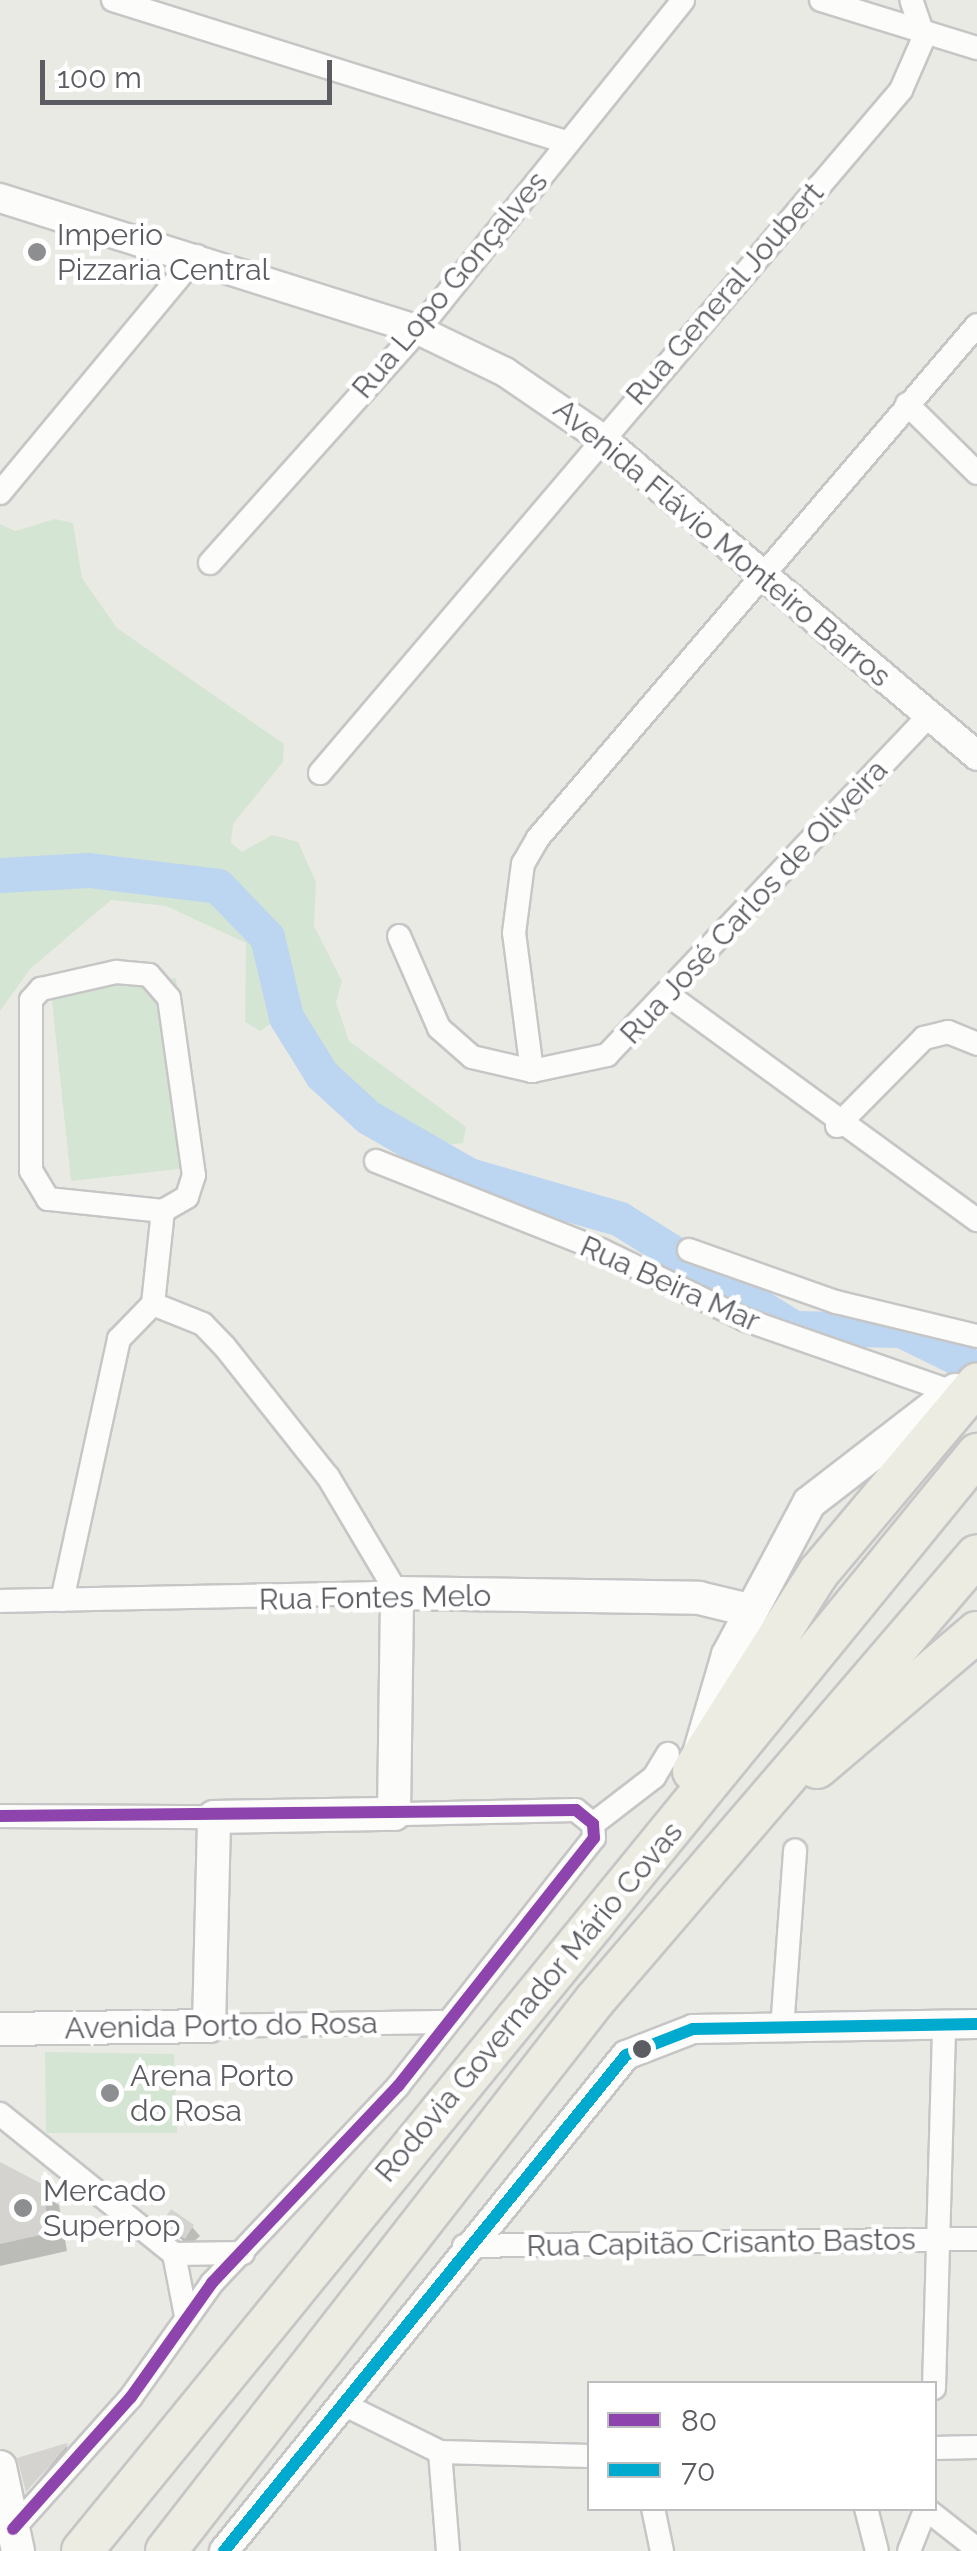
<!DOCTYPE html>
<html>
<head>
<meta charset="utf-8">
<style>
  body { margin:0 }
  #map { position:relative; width:977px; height:2551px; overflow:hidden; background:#eaeae5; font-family:Raleway,sans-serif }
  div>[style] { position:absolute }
  .green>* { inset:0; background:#d4e5d3 }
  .shadow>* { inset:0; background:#0003 }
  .river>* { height:35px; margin:-17.5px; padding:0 17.5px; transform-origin:17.5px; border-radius:17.5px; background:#bcd5f1 }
  .building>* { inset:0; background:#d4d3d0 }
  .roads { filter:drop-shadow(2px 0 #c6c6c6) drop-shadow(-2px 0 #c6c6c6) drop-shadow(0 2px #c6c6c6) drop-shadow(0 -2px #c6c6c6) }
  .minor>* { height:22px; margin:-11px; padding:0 11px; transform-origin:11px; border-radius:11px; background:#fcfcfb }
  .tertiary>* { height:28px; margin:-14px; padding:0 14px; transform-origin:14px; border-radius:14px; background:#fcfcfb }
  .secondary>* { height:32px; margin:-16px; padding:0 16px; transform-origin:16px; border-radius:16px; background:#fcfcfb }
  .motorway>* { height:40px; margin:-20px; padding:0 20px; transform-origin:20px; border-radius:20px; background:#edece2 }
  .bus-1>* { height:12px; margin:-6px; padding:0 6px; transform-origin:6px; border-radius:6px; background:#8e44ad }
  .bus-2>* { height:12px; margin:-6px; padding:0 6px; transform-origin:6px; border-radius:6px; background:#00a9ce }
  .dots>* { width:28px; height:28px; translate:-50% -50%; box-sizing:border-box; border:5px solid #fff; border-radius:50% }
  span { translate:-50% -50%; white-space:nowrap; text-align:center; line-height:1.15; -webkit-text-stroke:9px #fff; paint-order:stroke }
  .poi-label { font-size:30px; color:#5b5d62 }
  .left { translate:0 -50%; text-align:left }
  .street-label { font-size:30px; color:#5b5d62 }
  .legend { position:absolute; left:587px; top:2381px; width:350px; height:130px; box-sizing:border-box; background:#fff; border:2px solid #bdbec0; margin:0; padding:12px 18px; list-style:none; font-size:30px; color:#5b5d62 }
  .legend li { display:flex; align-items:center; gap:20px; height:50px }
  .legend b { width:50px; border:2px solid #bdbec0 }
  .scale { position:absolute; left:40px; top:60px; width:292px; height:45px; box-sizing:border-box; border:5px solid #5b5d62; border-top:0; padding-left:12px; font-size:30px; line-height:35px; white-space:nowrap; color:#5b5d62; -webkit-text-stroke:8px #fff; paint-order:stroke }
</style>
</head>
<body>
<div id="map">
  <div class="green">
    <div style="clip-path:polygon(55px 519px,73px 523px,82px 578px,117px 628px,284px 744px,283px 762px,233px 824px,231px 843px,242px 852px,272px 835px,298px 842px,316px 882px,314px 926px,342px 981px,336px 1002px,349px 1041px,466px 1127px,463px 1143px,438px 1146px,364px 1099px,315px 1051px,290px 1004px,278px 952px,276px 1020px,260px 1031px,245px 1022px,246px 943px,166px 906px,111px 900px,30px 969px,0 1011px,0 524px,15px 531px)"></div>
    <div style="clip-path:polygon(176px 978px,196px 1167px,71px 1181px,51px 992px)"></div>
    <div style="clip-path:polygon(45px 2052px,174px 2054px,177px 2133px,46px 2133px)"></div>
  </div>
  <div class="shadow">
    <div style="clip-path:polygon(0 2164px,59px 2205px,67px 2251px,0 2266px)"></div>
    <div style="clip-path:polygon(164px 2224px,192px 2227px,200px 2236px,189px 2246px)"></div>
    <div style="clip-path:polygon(66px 2446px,80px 2460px,41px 2504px,29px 2492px)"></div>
  </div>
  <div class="river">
    <div style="left:0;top:875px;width:88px;rotate:-3.3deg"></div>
    <div style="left:88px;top:870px;width:131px;rotate:7deg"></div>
    <div style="left:218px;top:886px;width:71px;rotate:46.1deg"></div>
    <div style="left:267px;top:937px;width:82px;rotate:76.6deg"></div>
    <div style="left:286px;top:1017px;width:68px;rotate:58.2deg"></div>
    <div style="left:322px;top:1075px;width:62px;rotate:42.4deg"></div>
    <div style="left:368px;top:1117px;width:116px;rotate:29.9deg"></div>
    <div style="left:469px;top:1175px;width:157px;rotate:16.2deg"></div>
    <div style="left:620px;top:1219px;width:205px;rotate:32.1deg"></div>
    <div style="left:794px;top:1328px;width:107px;rotate:1.1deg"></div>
    <div style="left:901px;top:1330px;width:68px;rotate:26.2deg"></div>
  </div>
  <div class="building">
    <div style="clip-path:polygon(0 2162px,42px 2184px,50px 2233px,0 2244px)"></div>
    <div style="clip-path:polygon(171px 2209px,194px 2225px,185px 2239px,161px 2224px)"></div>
    <div style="clip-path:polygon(67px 2443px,68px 2445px,26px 2492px,17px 2458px)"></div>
  </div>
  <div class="roads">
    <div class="minor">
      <div style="left:113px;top:0;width:476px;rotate:17.4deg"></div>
      <div style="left:821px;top:0;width:163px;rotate:17.1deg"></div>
      <div style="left:907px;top:404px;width:98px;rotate:44.6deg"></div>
      <div style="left:0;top:493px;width:308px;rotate:-50.3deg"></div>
      <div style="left:210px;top:563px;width:312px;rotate:-48.2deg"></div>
      <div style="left:418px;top:330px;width:423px;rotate:-51.2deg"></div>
      <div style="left:320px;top:773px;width:897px;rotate:-49.61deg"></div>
      <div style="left:901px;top:90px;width:58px;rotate:-66.5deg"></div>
      <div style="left:924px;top:37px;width:39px;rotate:-109deg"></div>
      <div style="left:399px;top:936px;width:100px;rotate:66.5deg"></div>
      <div style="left:439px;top:1028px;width:44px;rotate:41.3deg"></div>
      <div style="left:472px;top:1057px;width:62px;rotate:13.1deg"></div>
      <div style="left:532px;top:1071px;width:77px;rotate:-12deg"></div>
      <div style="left:607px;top:1055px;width:469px;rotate:-46.5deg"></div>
      <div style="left:116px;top:972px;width:33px;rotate:5deg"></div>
      <div style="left:149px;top:975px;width:30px;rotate:49deg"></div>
      <div style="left:169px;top:998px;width:179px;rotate:82deg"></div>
      <div style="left:194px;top:1175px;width:23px;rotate:108deg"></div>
      <div style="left:187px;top:1197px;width:28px;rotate:150deg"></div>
      <div style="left:163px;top:1211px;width:116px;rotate:-174deg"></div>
      <div style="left:48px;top:1199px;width:33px;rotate:-121deg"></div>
      <div style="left:31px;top:1171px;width:171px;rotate:-90deg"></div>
      <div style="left:31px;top:1000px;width:15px;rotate:-48deg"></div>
      <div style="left:41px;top:989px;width:77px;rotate:-12.8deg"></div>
      <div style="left:671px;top:997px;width:379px;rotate:36.1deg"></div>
      <div style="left:532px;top:1071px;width:139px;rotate:-97.4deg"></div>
      <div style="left:514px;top:933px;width:70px;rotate:-82.6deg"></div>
      <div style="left:523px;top:864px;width:30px;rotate:-60deg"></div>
      <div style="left:538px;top:838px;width:675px;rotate:-49.44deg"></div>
      <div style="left:837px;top:1126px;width:124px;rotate:-45.3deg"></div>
      <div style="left:924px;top:1038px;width:25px;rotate:-14deg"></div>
      <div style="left:948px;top:1032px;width:31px;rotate:22deg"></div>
      <div style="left:376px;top:1161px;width:242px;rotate:21.6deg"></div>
      <div style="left:601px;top:1250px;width:161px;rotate:25.8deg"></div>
      <div style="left:746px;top:1320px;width:231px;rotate:19.2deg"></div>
      <div style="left:689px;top:1250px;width:156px;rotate:19.5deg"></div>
      <div style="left:836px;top:1302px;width:145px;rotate:13.6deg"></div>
      <div style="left:153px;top:1304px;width:94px;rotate:-83.9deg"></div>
      <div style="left:0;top:1601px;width:397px;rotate:-1.2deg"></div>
      <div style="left:397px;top:1593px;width:135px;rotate:-120.7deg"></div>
      <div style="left:328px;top:1477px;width:167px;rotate:-128.4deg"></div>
      <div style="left:224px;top:1346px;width:30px;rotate:-134deg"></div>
      <div style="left:203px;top:1324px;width:54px;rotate:-158.2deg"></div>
      <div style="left:153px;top:1304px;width:49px;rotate:134.2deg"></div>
      <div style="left:119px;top:1339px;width:267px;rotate:102.3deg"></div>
      <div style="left:0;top:1816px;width:214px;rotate:0.3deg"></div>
      <div style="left:593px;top:1824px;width:77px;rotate:-37.6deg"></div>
      <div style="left:654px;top:1777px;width:27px;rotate:-59deg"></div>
      <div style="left:209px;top:2026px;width:232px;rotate:-1deg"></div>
      <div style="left:782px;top:2029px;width:179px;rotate:-85.8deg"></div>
      <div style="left:0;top:2114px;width:223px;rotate:38.8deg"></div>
      <div style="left:174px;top:2254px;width:63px;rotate:79deg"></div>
      <div style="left:464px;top:2246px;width:513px;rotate:-0.78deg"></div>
      <div style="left:174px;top:2254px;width:69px;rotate:-0.8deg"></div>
      <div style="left:934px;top:2388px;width:363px;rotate:-88.4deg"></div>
      <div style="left:343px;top:2404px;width:108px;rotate:26.3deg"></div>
      <div style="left:440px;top:2452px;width:150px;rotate:1.5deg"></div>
      <div style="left:934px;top:2448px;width:43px;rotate:-1.3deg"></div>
      <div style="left:440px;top:2452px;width:99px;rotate:85.4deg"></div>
      <div style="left:653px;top:2508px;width:44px;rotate:78.2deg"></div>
      <div style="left:866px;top:2508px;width:44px;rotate:75.7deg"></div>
      <div style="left:926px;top:2509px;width:65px;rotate:38.1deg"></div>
      <div style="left:13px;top:2529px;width:177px;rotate:-48.2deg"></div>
      <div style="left:131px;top:2397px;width:140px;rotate:-54.6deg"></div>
      <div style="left:212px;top:2283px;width:271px;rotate:-46.6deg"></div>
      <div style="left:398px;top:2086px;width:316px;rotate:-51.7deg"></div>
      <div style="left:594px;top:1838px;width:14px;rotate:-94deg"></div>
      <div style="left:593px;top:1824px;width:22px;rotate:-141deg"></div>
      <div style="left:576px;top:1810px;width:182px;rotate:178.7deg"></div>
      <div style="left:909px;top:2551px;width:46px;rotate:-68.4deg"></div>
    </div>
    <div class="tertiary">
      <div style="left:0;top:198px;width:438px;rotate:17.5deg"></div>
      <div style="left:418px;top:330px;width:97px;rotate:25.8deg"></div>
      <div style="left:505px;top:372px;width:115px;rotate:34.4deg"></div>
      <div style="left:600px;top:437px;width:494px;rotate:40.2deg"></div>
      <div style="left:224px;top:2551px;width:638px;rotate:-50.98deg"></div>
      <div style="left:626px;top:2055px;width:72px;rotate:-21.2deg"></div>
      <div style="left:693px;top:2029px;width:284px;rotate:-1deg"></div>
    </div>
    <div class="secondary">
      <div style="left:699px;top:1754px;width:103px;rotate:-73.7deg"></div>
      <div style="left:728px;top:1655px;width:172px;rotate:-61.9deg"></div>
      <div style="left:809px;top:1503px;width:185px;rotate:-37.7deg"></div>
      <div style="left:0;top:2029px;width:209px;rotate:-0.8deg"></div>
      <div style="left:209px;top:2026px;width:209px;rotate:-88.6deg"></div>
      <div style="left:214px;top:1817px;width:180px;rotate:-1deg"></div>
      <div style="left:394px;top:1814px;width:221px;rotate:-89.2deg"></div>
      <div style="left:397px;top:1593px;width:302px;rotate:0.9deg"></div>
      <div style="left:699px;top:1598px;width:51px;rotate:13.5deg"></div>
      <div style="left:0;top:2467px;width:86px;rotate:77.9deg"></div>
    </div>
    <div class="motorway">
      <div style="left:817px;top:1768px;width:210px;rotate:-40.4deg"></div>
      <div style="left:693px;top:1771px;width:236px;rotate:-57.7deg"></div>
      <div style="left:819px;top:1572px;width:246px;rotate:-50deg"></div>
      <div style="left:82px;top:2551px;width:1416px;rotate:-50.79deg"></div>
      <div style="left:166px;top:2551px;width:698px;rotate:-52.1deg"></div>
      <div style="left:595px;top:2000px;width:586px;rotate:-49.36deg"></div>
    </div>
  </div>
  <div class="bus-1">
    <div style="left:0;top:1816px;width:576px;rotate:-0.6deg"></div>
    <div style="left:576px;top:1810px;width:22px;rotate:39deg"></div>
    <div style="left:593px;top:1824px;width:14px;rotate:86deg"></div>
    <div style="left:594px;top:1838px;width:316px;rotate:128.3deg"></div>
    <div style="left:398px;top:2086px;width:271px;rotate:133.4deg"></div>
    <div style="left:212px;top:2283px;width:140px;rotate:125.4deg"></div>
    <div style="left:131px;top:2397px;width:177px;rotate:131.8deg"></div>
  </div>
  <div class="bus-2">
    <div style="left:224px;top:2551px;width:638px;rotate:-50.98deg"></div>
    <div style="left:626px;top:2055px;width:72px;rotate:-21.2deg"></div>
    <div style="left:693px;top:2029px;width:284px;rotate:-1deg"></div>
  </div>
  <div class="dots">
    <div style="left:37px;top:252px;background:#8d8e90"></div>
    <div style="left:642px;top:2049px;background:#5b5d62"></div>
    <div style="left:110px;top:2093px;background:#8d8e90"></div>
    <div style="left:23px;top:2208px;background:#8d8e90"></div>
  </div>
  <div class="poi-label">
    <span class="left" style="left:57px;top:252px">Imperio<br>Pizzaria Central</span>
    <span class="left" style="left:130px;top:2093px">Arena Porto<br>do Rosa</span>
    <span class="left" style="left:43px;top:2208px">Mercado<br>Superpop</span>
  </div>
  <div class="street-label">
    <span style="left:450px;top:285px;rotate:-50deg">Rua Lopo Gonçalves</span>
    <span style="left:725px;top:294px;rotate:-49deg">Rua General Joubert</span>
    <span style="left:722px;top:543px;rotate:40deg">Avenida Flávio Monteiro Barros</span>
    <span style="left:754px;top:902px;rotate:-47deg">Rua José Carlos de Oliveira</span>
    <span style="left:670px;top:1284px;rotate:24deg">Rua Beira Mar</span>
    <span style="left:375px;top:1598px;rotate:-1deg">Rua Fontes Melo</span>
    <span style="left:529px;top:2002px;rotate:-50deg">Rodovia Governador Mário Covas</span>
    <span style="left:221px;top:2026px;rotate:-1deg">Avenida Porto do Rosa</span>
    <span style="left:721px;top:2243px;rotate:-1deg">Rua Capitão Crisanto Bastos</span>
  </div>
  <ul class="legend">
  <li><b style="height:12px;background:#8e44ad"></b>80</li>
  <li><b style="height:12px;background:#00a9ce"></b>70</li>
  </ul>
  <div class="scale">100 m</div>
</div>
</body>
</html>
